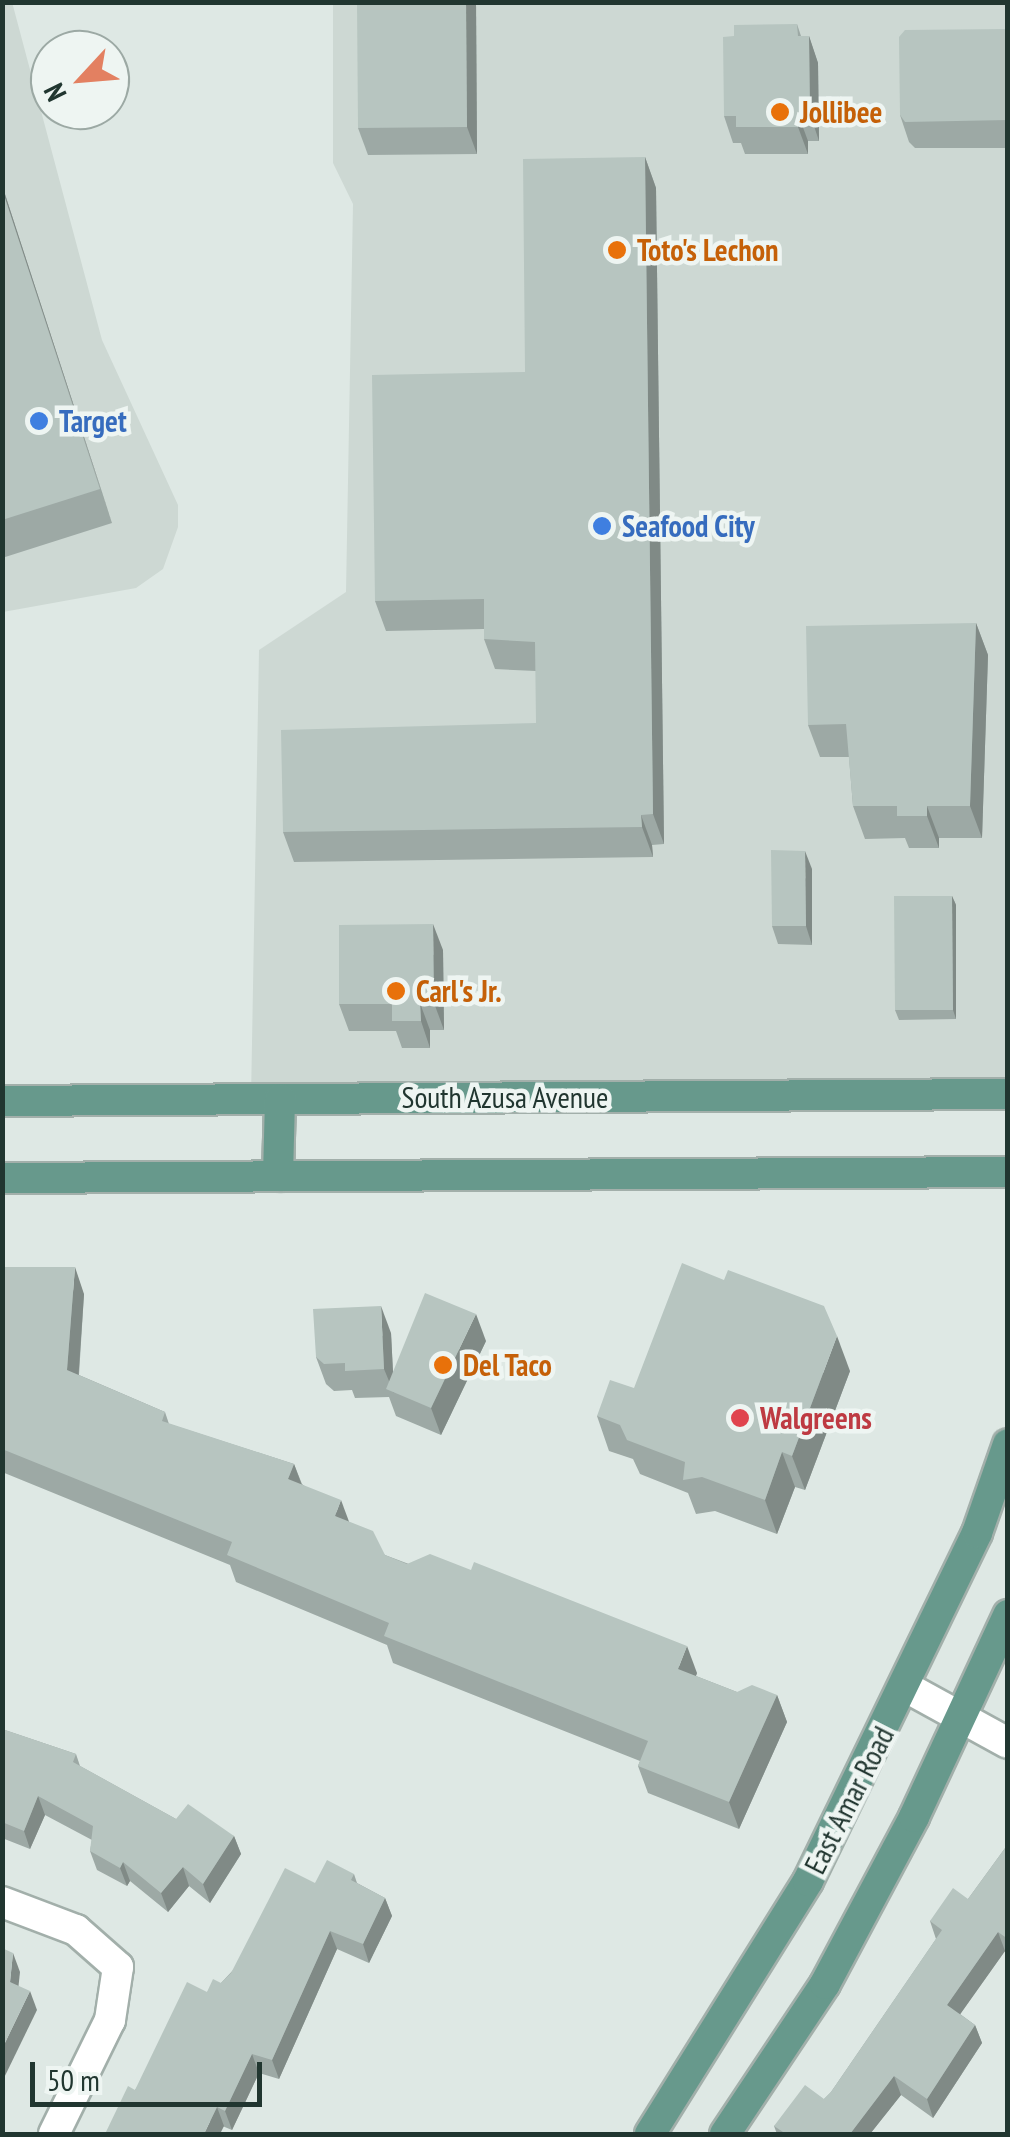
<!DOCTYPE html>
<html>
<head>
<meta charset="utf-8">
<style>
  body { margin:0 }
  #map { position:relative; width:1010px; height:2137px; overflow:hidden; background:#dee8e4; font-family:"PT Sans Narrow",sans-serif }
  div>[style] { position:absolute }
  .built>* { inset:0; background:#cdd8d3 }
  .roads { filter:drop-shadow(2px 0 #a2afaa) drop-shadow(-2px 0 #a2afaa) drop-shadow(0 2px #a2afaa) drop-shadow(0 -2px #a2afaa) }
  .minor>* { height:30px; margin:-15px; padding:0 15px; transform-origin:15px; border-radius:15px; background:#fff }
  .primary>* { height:30px; margin:-15px; padding:0 15px; transform-origin:15px; border-radius:15px; background:#67998c }
  .wall>* { inset:0; background:#9da9a5 }
  .shaded-wall>* { inset:0; background:#808a86 }
  .building>* { inset:0; background:#b7c5c0 }
  .dots>* { width:28px; height:28px; translate:-50% -50%; box-sizing:border-box; border:5px solid #eef5f2; border-radius:50% }
  span { translate:-50% -50%; white-space:nowrap; text-align:center; line-height:1.15; -webkit-text-stroke:9px #eef5f2; paint-order:stroke }
  .food-label { font-size:30px; color:#c56008; font-weight:700 }
  .left { translate:0 -50%; text-align:left }
  .shop-label { font-size:30px; color:#366cbe; font-weight:700 }
  .street-label { font-size:30px; color:#213630 }
  .health-label { font-size:30px; color:#be3a42; font-weight:700 }
  .frame { position:absolute; inset:0; border:5px solid #213630; pointer-events:none }
  .north { position:absolute; left:30px; top:30px; width:100px; height:100px; box-sizing:border-box; background:#eef5f2; border:2px solid #9ca9a4; border-radius:50%; rotate:244deg; font-size:28px; font-weight:700; line-height:40px; text-align:center; color:#213630 }
  .north::after { content:''; display:block; margin:auto; width:35px; height:45px; background:#e38061; clip-path:polygon(50% 0,100% 100%,50% 72%,0 100%) }
  .scale { position:absolute; left:30px; top:2062px; width:232px; height:45px; box-sizing:border-box; border:5px solid #213630; border-top:0; padding-left:12px; font-size:30px; line-height:35px; white-space:nowrap; color:#213630; -webkit-text-stroke:8px #eef5f2; paint-order:stroke }
</style>
</head>
<body>
<div id="map">
  <div class="built">
    <div style="clip-path:polygon(12px 2px,102px 340px,178px 505px,178px 527px,163px 569px,136px 588px,3px 612px,2px 3px)"></div>
    <div style="clip-path:polygon(333px 3px,1007px 3px,1007px 1094px,251px 1099px,259px 650px,346px 592px,353px 204px,333px 163px)"></div>
  </div>
  <div class="roads">
    <div class="minor">
      <div style="left:906px;top:1687px;width:116px;rotate:28.8deg"></div>
      <div style="left:2px;top:1902px;width:79px;rotate:20.7deg"></div>
      <div style="left:76px;top:1930px;width:56px;rotate:41.4deg"></div>
      <div style="left:118px;top:1967px;width:54px;rotate:98.6deg"></div>
      <div style="left:110px;top:2020px;width:127px;rotate:116.2deg"></div>
    </div>
    <div class="primary">
      <div style="left:2px;top:1101px;width:1006px;rotate:-0.4deg"></div>
      <div style="left:278px;top:1176px;width:77px;rotate:-88.5deg"></div>
      <div style="left:2px;top:1178px;width:1006px;rotate:-0.34deg"></div>
      <div style="left:650px;top:2134px;width:298px;rotate:-58deg"></div>
      <div style="left:808px;top:1881px;width:387px;rotate:-64.1deg"></div>
      <div style="left:977px;top:1533px;width:94px;rotate:-70.8deg"></div>
      <div style="left:725px;top:2134px;width:180px;rotate:-56.3deg"></div>
      <div style="left:825px;top:1984px;width:189px;rotate:-61.9deg"></div>
      <div style="left:914px;top:1817px;width:223px;rotate:-65deg"></div>
    </div>
  </div>
  <div class="wall">
    <div style="clip-path:polygon(476px 2px,477px 154px,368px 155px,358px 128px)"></div>
    <div style="clip-path:polygon(797px 24px,801px 36px,809px 36px,818px 63px,819px 141px,808px 141px,808px 154px,745px 154px,741px 143px,733px 143px,724px 116px,734px 36px)"></div>
    <div style="clip-path:polygon(1008px 29px,1008px 148px,915px 148px,909px 142px,900px 115px)"></div>
    <div style="clip-path:polygon(645px 157px,656px 188px,664px 844px,652px 845px,653px 857px,294px 862px,283px 832px,536px 723px,536px 671px,495px 669px,484px 639px,484px 629px,386px 631px,375px 601px,525px 372px)"></div>
    <div style="clip-path:polygon(2px 185px,112px 523px,2px 558px)"></div>
    <div style="clip-path:polygon(976px 623px,988px 655px,982px 838px,939px 838px,939px 848px,909px 848px,905px 838px,865px 839px,853px 806px,849px 757px,820px 757px,808px 725px)"></div>
    <div style="clip-path:polygon(812px 869px,812px 945px,778px 944px,772px 926px)"></div>
    <div style="clip-path:polygon(952px 896px,956px 905px,956px 1019px,899px 1020px,895px 1010px)"></div>
    <div style="clip-path:polygon(443px 950px,444px 1030px,430px 1030px,430px 1048px,402px 1048px,396px 1031px,349px 1031px,339px 1004px)"></div>
    <div style="clip-path:polygon(2px 1267px,84px 1294px,79px 1375px,165px 1412px,169px 1424px,294px 1464px,302px 1484px,349px 1522px,385px 1555px,697px 1673px,696px 1676px,737px 1692px,777px 1695px,787px 1722px,739px 1829px,648px 1793px,638px 1766px,640px 1761px,393px 1663px,387px 1645px,236px 1582px,230px 1565px,2px 1472px)"></div>
    <div style="clip-path:polygon(391px 1333px,393px 1372px,486px 1341px,441px 1435px,396px 1416px,389px 1397px,355px 1398px,352px 1390px,334px 1391px,326px 1384px,316px 1357px)"></div>
    <div style="clip-path:polygon(850px 1371px,805px 1490px,795px 1487px,777px 1534px,715px 1511px,696px 1514px,688px 1493px,640px 1474px,633px 1459px,609px 1451px,597px 1416px,634px 1388px)"></div>
    <div style="clip-path:polygon(2px 1729px,76px 1754px,80px 1766px,176px 1819px,234px 1836px,241px 1854px,210px 1903px,189px 1886px,168px 1912px,130px 1881px,127px 1886px,97px 1870px,90px 1851px,92px 1840px,45px 1815px,30px 1849px,2px 1838px)"></div>
    <div style="clip-path:polygon(1008px 1844px,1008px 1953px,1005px 1951px,960px 2014px,975px 2025px,982px 2043px,933px 2118px,901px 2095px,870px 2134px,777px 2134px,774px 2126px,824px 2099px,831px 2092px,936px 1939px,930px 1921px,968px 1899px)"></div>
    <div style="clip-path:polygon(354px 1874px,357px 1883px,385px 1898px,392px 1916px,369px 1963px,337px 1949px,279px 2079px,259px 2073px,232px 2130px,135px 2090px,207px 1992px,221px 1983px,315px 1883px)"></div>
  </div>
  <div class="shaded-wall">
    <div style="clip-path:polygon(466px 2px,476px 2px,477px 154px,467px 127px)"></div>
    <div style="clip-path:polygon(809px 36px,818px 63px,819px 141px,810px 114px)"></div>
    <div style="clip-path:polygon(798px 114px,808px 141px,808px 154px,798px 127px)"></div>
    <div style="clip-path:polygon(645px 157px,656px 188px,664px 844px,653px 814px)"></div>
    <div style="clip-path:polygon(2px 185px,112px 523px,2px 189px)"></div>
    <div style="clip-path:polygon(976px 623px,988px 655px,982px 838px,970px 806px)"></div>
    <div style="clip-path:polygon(927px 806px,939px 838px,939px 848px,927px 816px)"></div>
    <div style="clip-path:polygon(641px 815px,652px 845px,653px 857px,642px 827px)"></div>
    <div style="clip-path:polygon(805px 851px,812px 869px,812px 945px,806px 926px)"></div>
    <div style="clip-path:polygon(952px 896px,956px 905px,956px 1019px,953px 1010px)"></div>
    <div style="clip-path:polygon(433px 924px,443px 950px,444px 1030px,434px 1003px)"></div>
    <div style="clip-path:polygon(420px 1003px,430px 1030px,430px 1048px,421px 1021px)"></div>
    <div style="clip-path:polygon(75px 1267px,84px 1294px,77px 1397px,67px 1370px)"></div>
    <div style="clip-path:polygon(381px 1306px,391px 1333px,394px 1393px,384px 1369px)"></div>
    <div style="clip-path:polygon(476px 1314px,486px 1341px,441px 1435px,431px 1408px)"></div>
    <div style="clip-path:polygon(837px 1336px,850px 1371px,805px 1490px,792px 1456px)"></div>
    <div style="clip-path:polygon(782px 1452px,795px 1487px,777px 1534px,765px 1500px)"></div>
    <div style="clip-path:polygon(294px 1464px,304px 1491px,288px 1479px)"></div>
    <div style="clip-path:polygon(341px 1500px,351px 1527px,335px 1516px)"></div>
    <div style="clip-path:polygon(687px 1646px,697px 1673px,688px 1696px,678px 1669px)"></div>
    <div style="clip-path:polygon(777px 1695px,787px 1722px,739px 1829px,729px 1802px)"></div>
    <div style="clip-path:polygon(38px 1796px,45px 1815px,30px 1849px,24px 1831px)"></div>
    <div style="clip-path:polygon(234px 1836px,241px 1854px,210px 1903px,203px 1884px)"></div>
    <div style="clip-path:polygon(123px 1862px,130px 1881px,127px 1886px,120px 1868px)"></div>
    <div style="clip-path:polygon(183px 1867px,189px 1886px,168px 1912px,161px 1893px)"></div>
    <div style="clip-path:polygon(385px 1898px,392px 1916px,369px 1963px,363px 1944px)"></div>
    <div style="clip-path:polygon(330px 1931px,337px 1949px,279px 2079px,272px 2060px)"></div>
    <div style="clip-path:polygon(998px 1932px,1005px 1951px,954px 2023px,947px 2005px)"></div>
    <div style="clip-path:polygon(13px 1953px,20px 1972px,17px 2000px,10px 1982px)"></div>
    <div style="clip-path:polygon(30px 1991px,37px 2010px,2px 2082px,2px 2049px)"></div>
    <div style="clip-path:polygon(975px 2025px,982px 2043px,933px 2118px,927px 2099px)"></div>
    <div style="clip-path:polygon(252px 2054px,259px 2073px,232px 2130px,225px 2111px)"></div>
    <div style="clip-path:polygon(894px 2076px,901px 2095px,870px 2134px,850px 2134px)"></div>
    <div style="clip-path:polygon(217px 2107px,224px 2126px,220px 2134px,204px 2134px)"></div>
  </div>
  <div class="building">
    <div style="clip-path:polygon(357px 2px,466px 2px,467px 127px,358px 128px)"></div>
    <div style="clip-path:polygon(797px 24px,798px 36px,809px 36px,810px 114px,798px 114px,798px 127px,736px 127px,736px 116px,724px 116px,723px 37px,734px 36px,734px 25px)"></div>
    <div style="clip-path:polygon(1008px 29px,1008px 120px,905px 122px,900px 115px,899px 37px,905px 30px)"></div>
    <div style="clip-path:polygon(645px 157px,653px 814px,641px 815px,642px 827px,283px 832px,281px 730px,536px 723px,535px 642px,484px 639px,484px 599px,375px 601px,372px 375px,525px 372px,523px 159px)"></div>
    <div style="clip-path:polygon(2px 189px,100px 489px,2px 520px)"></div>
    <div style="clip-path:polygon(976px 623px,970px 806px,927px 806px,927px 816px,897px 816px,897px 806px,853px 806px,846px 724px,808px 725px,806px 626px)"></div>
    <div style="clip-path:polygon(771px 850px,805px 851px,806px 926px,772px 926px)"></div>
    <div style="clip-path:polygon(894px 896px,952px 896px,953px 1010px,895px 1010px)"></div>
    <div style="clip-path:polygon(433px 924px,434px 1003px,420px 1003px,421px 1021px,392px 1021px,392px 1004px,339px 1004px,339px 925px)"></div>
    <div style="clip-path:polygon(682px 1263px,724px 1280px,728px 1270px,824px 1306px,837px 1336px,792px 1456px,782px 1452px,765px 1500px,702px 1477px,683px 1480px,685px 1462px,627px 1440px,620px 1425px,597px 1416px,610px 1380px,634px 1388px)"></div>
    <div style="clip-path:polygon(2px 1267px,75px 1267px,67px 1370px,165px 1412px,162px 1421px,294px 1464px,288px 1479px,341px 1500px,335px 1516px,373px 1531px,385px 1555px,407px 1564px,430px 1554px,471px 1570px,474px 1562px,687px 1646px,678px 1669px,737px 1692px,752px 1685px,777px 1695px,729px 1802px,638px 1766px,648px 1741px,384px 1636px,389px 1623px,227px 1555px,232px 1542px,2px 1449px)"></div>
    <div style="clip-path:polygon(425px 1293px,476px 1314px,431px 1408px,386px 1389px)"></div>
    <div style="clip-path:polygon(381px 1306px,384px 1369px,345px 1371px,345px 1363px,324px 1364px,316px 1357px,313px 1309px)"></div>
    <div style="clip-path:polygon(2px 1729px,76px 1754px,73px 1762px,176px 1819px,188px 1804px,234px 1836px,203px 1884px,183px 1867px,161px 1893px,123px 1862px,120px 1868px,90px 1851px,93px 1826px,38px 1796px,24px 1831px,2px 1822px)"></div>
    <div style="clip-path:polygon(1008px 1844px,1008px 1939px,998px 1932px,947px 2005px,975px 2025px,927px 2099px,894px 2076px,850px 2134px,786px 2134px,774px 2126px,805px 2085px,824px 2099px,831px 2092px,942px 1930px,930px 1921px,953px 1888px,968px 1899px)"></div>
    <div style="clip-path:polygon(327px 1860px,354px 1874px,351px 1880px,385px 1898px,363px 1944px,330px 1931px,272px 2060px,252px 2054px,225px 2111px,217px 2107px,204px 2134px,105px 2134px,128px 2086px,135px 2090px,187px 1982px,207px 1992px,213px 1979px,221px 1983px,231px 1973px,285px 1868px,315px 1883px)"></div>
    <div style="clip-path:polygon(2px 1948px,13px 1953px,10px 1982px,30px 1991px,2px 2049px)"></div>
  </div>
  <div class="dots">
    <div style="left:780px;top:112px;background:#e8710a"></div>
    <div style="left:617px;top:250px;background:#e8710a"></div>
    <div style="left:39px;top:421px;background:#3f7fe0"></div>
    <div style="left:602px;top:526px;background:#3f7fe0"></div>
    <div style="left:396px;top:991px;background:#e8710a"></div>
    <div style="left:443px;top:1365px;background:#e8710a"></div>
    <div style="left:740px;top:1418px;background:#e0444e"></div>
  </div>
  <div class="food-label">
    <span class="left" style="left:800px;top:112px">Jollibee</span>
    <span class="left" style="left:637px;top:250px">Toto's Lechon</span>
    <span class="left" style="left:416px;top:991px">Carl's Jr.</span>
    <span class="left" style="left:463px;top:1365px">Del Taco</span>
  </div>
  <div class="shop-label">
    <span class="left" style="left:59px;top:421px">Target</span>
    <span class="left" style="left:622px;top:526px">Seafood City</span>
  </div>
  <div class="street-label">
    <span style="left:505px;top:1097px">South Azusa Avenue</span>
    <span style="left:849px;top:1800px;rotate:-63deg">East Amar Road</span>
  </div>
  <div class="health-label">
    <span class="left" style="left:760px;top:1418px">Walgreens</span>
  </div>
  <div class="frame"></div>
  <div class="north">N</div>
  <div class="scale">50 m</div>
</div>
</body>
</html>
